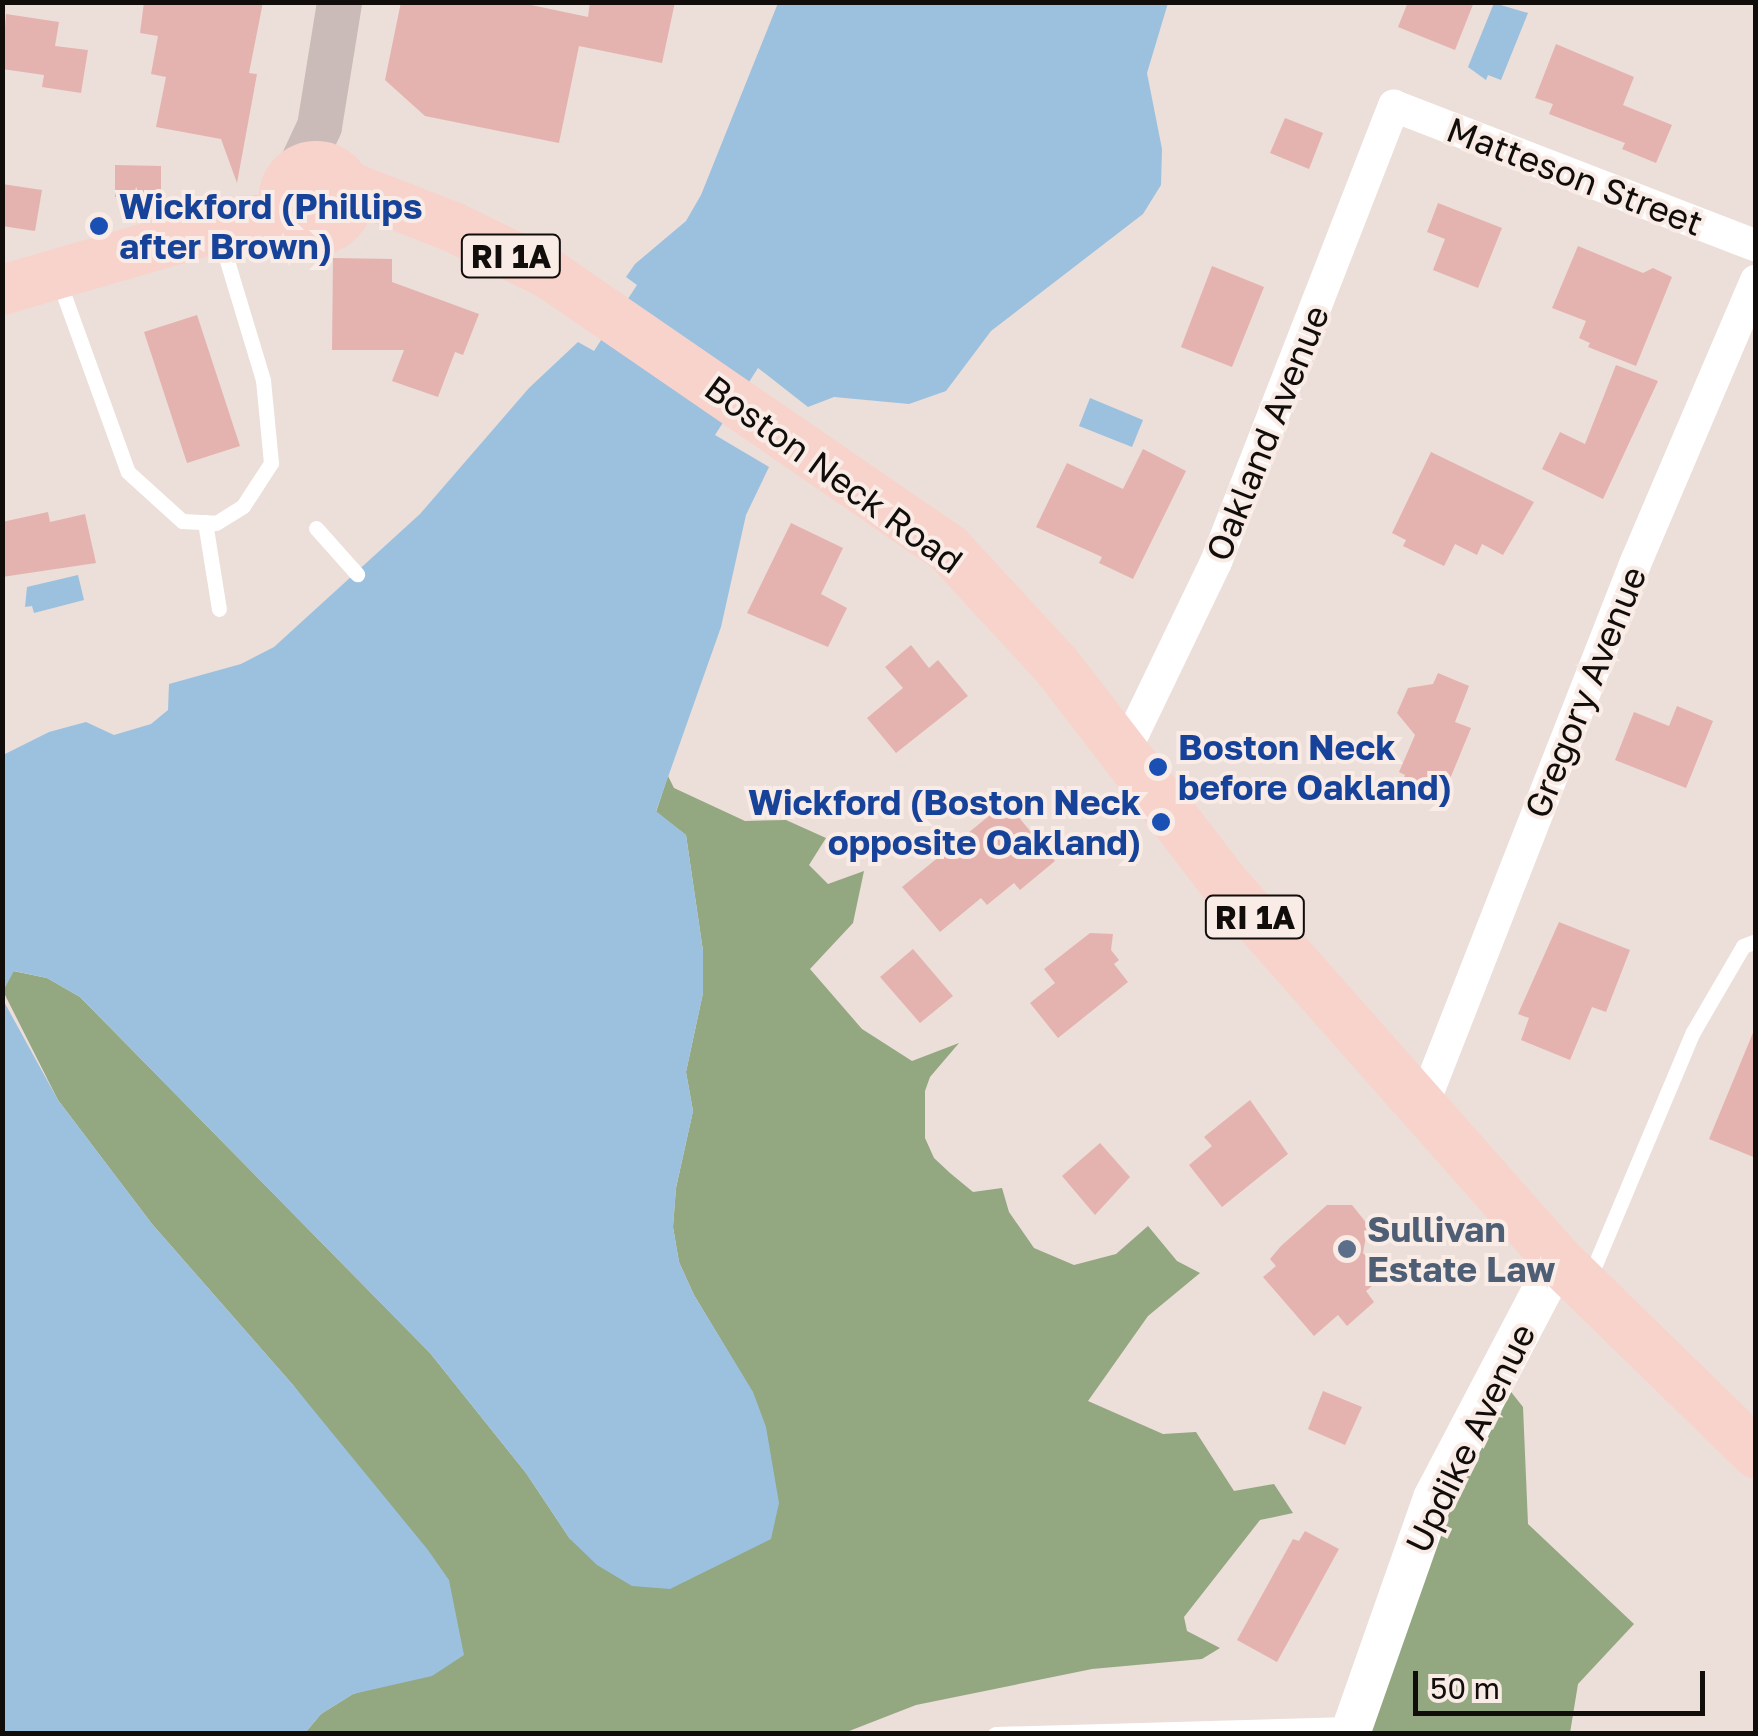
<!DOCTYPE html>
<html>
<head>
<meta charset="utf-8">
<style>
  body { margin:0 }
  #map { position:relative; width:1758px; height:1736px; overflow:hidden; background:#ecded8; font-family:"Golos Text",sans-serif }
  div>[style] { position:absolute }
  .forest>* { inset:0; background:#93a781 }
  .water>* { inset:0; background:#9bc1df }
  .building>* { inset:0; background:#e5b3af }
  .service>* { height:15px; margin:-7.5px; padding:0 7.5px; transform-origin:7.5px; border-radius:7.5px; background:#fff }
  .minor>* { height:32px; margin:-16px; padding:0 16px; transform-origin:16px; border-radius:16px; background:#fff }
  .tertiary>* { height:40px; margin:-20px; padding:0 20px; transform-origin:20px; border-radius:20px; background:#fff }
  .secondary>* { height:45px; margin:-22.5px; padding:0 22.5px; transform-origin:22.5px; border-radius:22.5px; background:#cbbbb8 }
  .primary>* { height:50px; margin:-25px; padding:0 25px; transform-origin:25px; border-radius:25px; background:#f8d3cc }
  .primary>.ring { margin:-25px; padding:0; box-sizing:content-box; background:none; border:50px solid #f8d3cc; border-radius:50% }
  .dots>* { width:28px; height:28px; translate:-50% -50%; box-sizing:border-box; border:5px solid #f9ebe5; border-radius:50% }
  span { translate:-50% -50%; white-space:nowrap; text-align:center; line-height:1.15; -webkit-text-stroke:8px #f9ebe5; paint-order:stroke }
  .shield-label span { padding:2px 8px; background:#f9ebe5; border:2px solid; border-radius:8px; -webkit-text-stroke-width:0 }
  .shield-label { font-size:32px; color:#110d0b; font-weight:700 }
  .street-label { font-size:35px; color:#110d0b }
  .transit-label { font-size:35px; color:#164399; font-weight:700 }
  .left { translate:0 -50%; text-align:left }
  .right { translate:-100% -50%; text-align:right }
  .service-label { font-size:35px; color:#4e5e75; font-weight:700 }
  .frame { position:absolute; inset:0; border:5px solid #110d0b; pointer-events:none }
  .scale { position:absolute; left:1413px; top:1671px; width:292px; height:45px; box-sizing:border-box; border:5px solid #110d0b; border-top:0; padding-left:12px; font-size:30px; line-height:35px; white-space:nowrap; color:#110d0b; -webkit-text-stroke:8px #f9ebe5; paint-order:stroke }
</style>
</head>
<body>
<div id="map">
  <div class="forest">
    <div style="clip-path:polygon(668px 776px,674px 788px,745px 821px,786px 820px,826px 838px,809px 865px,828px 884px,864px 871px,853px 923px,810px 969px,862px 1029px,912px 1061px,959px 1043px,930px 1077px,925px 1091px,925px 1138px,934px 1158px,950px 1173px,973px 1192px,1002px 1188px,1009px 1212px,1034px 1248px,1074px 1265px,1116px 1254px,1148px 1226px,1177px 1261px,1200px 1273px,1148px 1316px,1088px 1401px,1163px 1434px,1196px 1432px,1234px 1491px,1274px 1484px,1293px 1513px,1260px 1520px,1184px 1617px,1187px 1631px,1220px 1648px,1202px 1659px,1092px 1669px,916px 1705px,844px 1733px,305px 1733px,321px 1714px,353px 1694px,389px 1683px,348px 1456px,293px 1385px,152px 1224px,58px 1100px,3px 991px,13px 971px,47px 978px,80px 997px,430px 1353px,526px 1473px,570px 1539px,753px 1393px,694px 1295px,679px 1262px,673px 1227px,676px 1188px,693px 1111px,686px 1072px,703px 993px,703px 951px,686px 835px,656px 812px)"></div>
    <div style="clip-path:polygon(1504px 1383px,1523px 1407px,1528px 1524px,1634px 1624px,1578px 1684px,1570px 1733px,1347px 1734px)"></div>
  </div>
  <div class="water">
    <div style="clip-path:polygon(778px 3px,1168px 3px,1147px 73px,1162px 149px,1161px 185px,1143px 214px,991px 331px,946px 391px,909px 404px,834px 397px,808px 407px,758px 368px,715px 435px,769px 467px,746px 515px,721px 627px,656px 811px,686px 835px,703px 951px,703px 993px,686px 1072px,693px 1111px,676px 1188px,673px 1227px,679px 1262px,694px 1295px,753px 1392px,766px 1427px,779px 1503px,771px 1539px,670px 1589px,632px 1586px,597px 1565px,570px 1539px,526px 1473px,430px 1353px,80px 997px,47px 978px,14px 971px,3px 991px,3px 755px,49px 732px,86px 722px,114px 735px,151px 724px,168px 710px,169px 684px,241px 664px,274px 647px,420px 514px,529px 388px,578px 342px,594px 351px,637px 285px,626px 277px,635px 264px,686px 221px,701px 195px)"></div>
    <div style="clip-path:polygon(1494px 3px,1528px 13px,1501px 80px,1488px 75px,1486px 80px,1468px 67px)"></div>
    <div style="clip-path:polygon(1090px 398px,1143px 420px,1132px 447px,1079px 426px)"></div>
    <div style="clip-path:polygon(78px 575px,84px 600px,34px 613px,32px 606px,25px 607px,27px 587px)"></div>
    <div style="clip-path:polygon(2px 998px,58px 1100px,152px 1224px,293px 1385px,428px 1550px,449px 1580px,464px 1655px,432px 1676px,353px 1694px,321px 1714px,305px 1733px,3px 1733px)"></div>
  </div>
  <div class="building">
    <div style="clip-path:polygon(144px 2px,263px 2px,249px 73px,257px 74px,237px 183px,221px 139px,156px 127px,166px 77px,151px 74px,158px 36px,140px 33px)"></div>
    <div style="clip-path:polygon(401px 2px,517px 2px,588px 17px,590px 2px,675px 2px,662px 63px,579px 46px,559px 143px,425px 116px,385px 80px)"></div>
    <div style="clip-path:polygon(1408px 2px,1474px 2px,1455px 50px,1398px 27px)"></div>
    <div style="clip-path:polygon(6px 14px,59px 22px,55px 46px,88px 50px,81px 93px,42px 87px,44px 75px,2px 69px)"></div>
    <div style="clip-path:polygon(1556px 44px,1634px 77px,1623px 105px,1672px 125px,1656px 163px,1622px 149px,1625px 143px,1549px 114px,1553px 104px,1535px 98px)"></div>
    <div style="clip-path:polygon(1285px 118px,1323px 133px,1309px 169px,1270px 153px)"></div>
    <div style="clip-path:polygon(115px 165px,161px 166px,161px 198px,115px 197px)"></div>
    <div style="clip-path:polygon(2px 184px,42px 190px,35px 231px,2px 226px)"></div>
    <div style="clip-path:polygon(1438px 203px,1502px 228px,1478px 288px,1433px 270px,1445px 239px,1427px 232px)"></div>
    <div style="clip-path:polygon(1578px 246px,1643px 273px,1653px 268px,1672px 277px,1636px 366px,1588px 347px,1590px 343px,1579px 338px,1586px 321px,1552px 308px)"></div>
    <div style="clip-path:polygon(333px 258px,392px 259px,392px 282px,479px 314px,463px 355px,455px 352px,438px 397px,392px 381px,404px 350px,332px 350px)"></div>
    <div style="clip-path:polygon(1212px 266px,1264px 287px,1232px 367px,1181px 347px)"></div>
    <div style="clip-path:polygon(197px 315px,240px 446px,187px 463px,144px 332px)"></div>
    <div style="clip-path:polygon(1616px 365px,1658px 381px,1603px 499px,1542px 469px,1560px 432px,1585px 444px)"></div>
    <div style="clip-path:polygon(1143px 449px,1186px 471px,1133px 579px,1099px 563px,1102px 557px,1036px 527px,1067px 463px,1123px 489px)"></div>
    <div style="clip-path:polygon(1431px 452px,1534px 502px,1503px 555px,1482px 544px,1477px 555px,1455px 544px,1444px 566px,1403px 546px,1406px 540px,1392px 533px)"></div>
    <div style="clip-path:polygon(48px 512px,50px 522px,85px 514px,96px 563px,2px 577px,2px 522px)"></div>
    <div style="clip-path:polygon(791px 523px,843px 548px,821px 594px,847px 608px,828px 647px,747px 613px)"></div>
    <div style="clip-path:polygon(911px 645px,929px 668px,938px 660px,968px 696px,896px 753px,867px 718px,903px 688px,885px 667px)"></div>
    <div style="clip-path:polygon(1438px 673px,1469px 686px,1455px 722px,1471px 728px,1445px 791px,1437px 788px,1430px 803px,1399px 790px,1405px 775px,1399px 772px,1415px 735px,1397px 713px,1408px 688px,1433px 684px)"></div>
    <div style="clip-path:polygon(1677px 706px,1713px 721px,1686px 788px,1615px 760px,1634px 712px,1669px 726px)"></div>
    <div style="clip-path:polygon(1006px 802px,1055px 861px,1020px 890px,1014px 883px,987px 905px,981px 898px,940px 932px,902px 887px)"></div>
    <div style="clip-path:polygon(1559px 922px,1630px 950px,1606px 1012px,1592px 1007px,1570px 1060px,1521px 1040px,1529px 1018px,1518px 1014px)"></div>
    <div style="clip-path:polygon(1090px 933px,1113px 934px,1111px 950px,1119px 960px,1114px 964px,1128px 982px,1058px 1038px,1030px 1003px,1055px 983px,1044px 969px)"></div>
    <div style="clip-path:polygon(913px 949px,953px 996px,920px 1023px,880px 977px)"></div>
    <div style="clip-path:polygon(1755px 1028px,1756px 1029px,1756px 1158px,1709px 1139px)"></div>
    <div style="clip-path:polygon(1250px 1100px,1288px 1154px,1222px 1207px,1189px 1165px,1212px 1146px,1204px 1137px)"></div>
    <div style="clip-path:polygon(1100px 1143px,1130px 1177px,1095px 1215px,1062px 1176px)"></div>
    <div style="clip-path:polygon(1327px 1205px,1352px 1205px,1368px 1225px,1363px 1253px,1384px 1276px,1366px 1291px,1374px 1302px,1347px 1326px,1338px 1315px,1314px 1336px,1263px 1277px,1276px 1266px,1270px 1259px,1281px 1246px)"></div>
    <div style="clip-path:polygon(1323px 1391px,1362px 1407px,1345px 1445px,1308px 1429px)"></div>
    <div style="clip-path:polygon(1305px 1531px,1339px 1549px,1277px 1662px,1237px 1640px,1293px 1539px,1299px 1541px)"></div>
  </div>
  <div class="service">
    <div style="left:58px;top:279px;width:205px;rotate:70.1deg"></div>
    <div style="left:128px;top:472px;width:73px;rotate:42.2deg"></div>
    <div style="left:182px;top:521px;width:34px;rotate:3deg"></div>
    <div style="left:216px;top:523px;width:32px;rotate:-32deg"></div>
    <div style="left:243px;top:506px;width:51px;rotate:-56.9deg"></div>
    <div style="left:271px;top:463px;width:83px;rotate:-95.5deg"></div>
    <div style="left:263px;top:380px;width:152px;rotate:-106.8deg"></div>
    <div style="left:205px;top:522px;width:88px;rotate:80.9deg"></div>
    <div style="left:316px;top:528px;width:62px;rotate:48.3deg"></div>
    <div style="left:1589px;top:1279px;width:268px;rotate:-67.2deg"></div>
    <div style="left:1693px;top:1032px;width:99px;rotate:-59.8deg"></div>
    <div style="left:1743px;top:946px;width:14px;rotate:-21deg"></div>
    <div style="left:995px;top:1734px;width:355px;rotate:-1.6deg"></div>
  </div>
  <div class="minor">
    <div style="left:1124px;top:753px;width:212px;rotate:-64.3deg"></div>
    <div style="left:1216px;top:562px;width:490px;rotate:-68.7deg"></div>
    <div style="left:1394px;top:106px;width:388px;rotate:21.1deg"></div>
    <div style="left:1423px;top:1105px;width:581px;rotate:-68.6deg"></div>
    <div style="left:1635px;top:564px;width:308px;rotate:-66.9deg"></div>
  </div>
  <div class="tertiary">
    <div style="left:1350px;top:1734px;width:250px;rotate:-70.6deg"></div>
    <div style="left:1433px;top:1498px;width:269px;rotate:-62.3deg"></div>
  </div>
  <div class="secondary">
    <div style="left:298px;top:171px;width:50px;rotate:-65deg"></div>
    <div style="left:319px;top:126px;width:126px;rotate:-80.8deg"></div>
  </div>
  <div class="primary">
    <div class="ring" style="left:284px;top:166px;width:14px;height:14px"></div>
    <div style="left:345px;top:185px;width:116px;rotate:21.3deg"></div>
    <div style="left:453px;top:227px;width:107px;rotate:26.1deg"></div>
    <div style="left:549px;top:274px;width:484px;rotate:34.5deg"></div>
    <div style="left:948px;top:548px;width:161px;rotate:47.3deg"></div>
    <div style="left:1057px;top:666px;width:275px;rotate:52.4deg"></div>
    <div style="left:1225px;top:884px;width:502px;rotate:48.47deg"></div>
    <div style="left:1558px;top:1260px;width:277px;rotate:44.3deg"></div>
    <div style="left:2px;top:290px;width:248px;rotate:-16.2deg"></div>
    <div style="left:240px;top:221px;width:50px;rotate:-4.6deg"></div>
  </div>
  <div class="dots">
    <div style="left:99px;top:226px;background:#1a4fb4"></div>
    <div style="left:1158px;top:767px;background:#1a4fb4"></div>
    <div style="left:1161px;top:822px;background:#1a4fb4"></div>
    <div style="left:1347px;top:1249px;background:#5c6f8a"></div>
  </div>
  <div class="shield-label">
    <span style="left:511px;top:256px">RI 1A</span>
    <span style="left:1255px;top:917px">RI 1A</span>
  </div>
  <div class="street-label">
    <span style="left:1575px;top:176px;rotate:21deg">Matteson Street</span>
    <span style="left:1267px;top:433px;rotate:-68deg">Oakland Avenue</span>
    <span style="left:834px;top:474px;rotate:36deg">Boston Neck Road</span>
    <span style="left:1585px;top:692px;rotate:-68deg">Gregory Avenue</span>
    <span style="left:1470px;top:1438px;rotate:-64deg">Updike Avenue</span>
  </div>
  <div class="transit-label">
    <span class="left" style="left:119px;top:226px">Wickford (Phillips<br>after Brown)</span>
    <span class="left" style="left:1178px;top:767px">Boston Neck<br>before Oakland)</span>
    <span class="right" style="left:1141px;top:822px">Wickford (Boston Neck<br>opposite Oakland)</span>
  </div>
  <div class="service-label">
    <span class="left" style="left:1367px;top:1249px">Sullivan<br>Estate Law</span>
  </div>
  <div class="frame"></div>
  <div class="scale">50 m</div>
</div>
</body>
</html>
